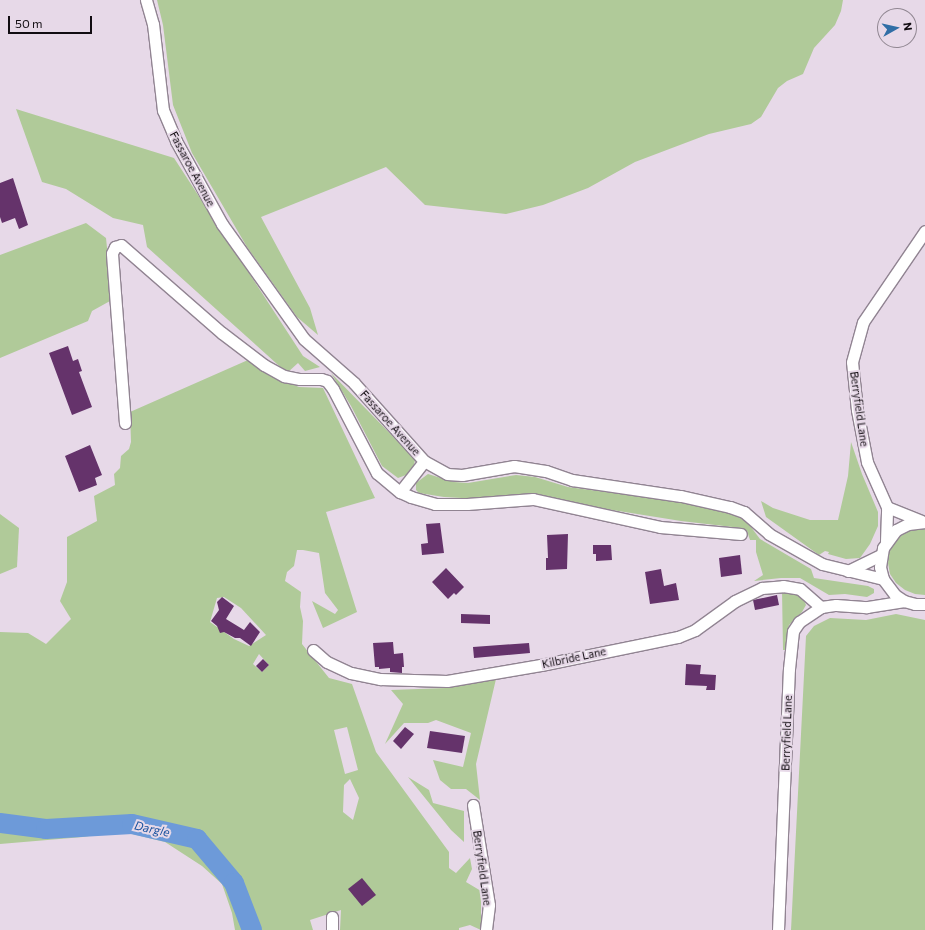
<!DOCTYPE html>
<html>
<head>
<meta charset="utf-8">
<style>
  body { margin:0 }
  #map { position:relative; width:925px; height:930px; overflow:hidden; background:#e7d9e8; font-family:Commissioner,sans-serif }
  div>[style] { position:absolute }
  .green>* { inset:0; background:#b0ca99 }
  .river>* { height:20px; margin:-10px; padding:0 10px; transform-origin:10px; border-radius:10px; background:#6d9ad9 }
  .building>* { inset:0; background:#65336b }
  .roads { filter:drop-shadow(1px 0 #918492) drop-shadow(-1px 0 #918492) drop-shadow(0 1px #918492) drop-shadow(0 -1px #918492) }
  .minor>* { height:11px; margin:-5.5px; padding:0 5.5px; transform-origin:5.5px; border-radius:5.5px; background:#fff }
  span { translate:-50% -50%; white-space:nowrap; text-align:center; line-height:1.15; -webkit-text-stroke:4px #e7d9e8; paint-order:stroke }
  .street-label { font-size:11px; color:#110c11 }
  .water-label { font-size:12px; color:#1a539f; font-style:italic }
  .north { position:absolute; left:877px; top:8px; width:40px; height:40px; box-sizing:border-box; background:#e7d9e8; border:1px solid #918792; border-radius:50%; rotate:82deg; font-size:11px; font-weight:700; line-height:16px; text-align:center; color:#110c11 }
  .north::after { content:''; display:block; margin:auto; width:14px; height:18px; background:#306ea6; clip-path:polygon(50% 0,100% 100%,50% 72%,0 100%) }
  .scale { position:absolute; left:8px; top:16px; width:84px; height:18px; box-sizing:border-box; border:2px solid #110c11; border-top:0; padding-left:5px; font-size:12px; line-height:14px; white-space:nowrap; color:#110c11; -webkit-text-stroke:3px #e7d9e8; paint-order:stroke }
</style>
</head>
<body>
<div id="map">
  <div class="green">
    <div style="clip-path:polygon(157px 0,843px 0,841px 11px,835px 25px,814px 48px,803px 74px,787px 81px,778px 88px,761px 117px,751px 124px,709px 134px,635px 162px,588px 188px,543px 205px,506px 214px,425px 205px,386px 167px,261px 217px,310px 308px,318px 335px,297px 317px,247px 247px,192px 153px,173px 105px,163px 25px)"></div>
    <div style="clip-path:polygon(16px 109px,174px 158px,303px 356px,320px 367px,305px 371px,298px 363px,287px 373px,147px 247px,143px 225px,113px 218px,66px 189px,42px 182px)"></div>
    <div style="clip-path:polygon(86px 223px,106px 238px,112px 296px,110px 301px,92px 311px,88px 321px,0 358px,0 255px)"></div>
    <div style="clip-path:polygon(evenodd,248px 360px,284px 381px,299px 387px,323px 388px,375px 498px,326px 512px,357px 612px,323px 628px,312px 601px,335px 614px,338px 610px,325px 593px,319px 553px,303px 550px,297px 550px,294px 566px,287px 572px,285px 581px,301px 592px,300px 607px,303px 621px,302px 644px,329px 678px,352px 684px,376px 752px,449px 852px,449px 868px,456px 873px,470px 858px,472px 869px,466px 882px,481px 891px,481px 930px,470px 925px,459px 928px,459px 930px,340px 930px,341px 910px,310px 920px,313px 930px,235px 930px,232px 913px,222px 884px,202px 866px,165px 842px,120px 831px,83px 837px,0 844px,0 632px,28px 633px,46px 644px,71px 619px,60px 601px,67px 582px,67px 537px,97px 521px,94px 496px,115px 485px,114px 474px,120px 468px,121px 456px,129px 449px,131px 442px,130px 412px,248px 360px,224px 597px,241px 608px,266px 635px,249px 646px,234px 639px,210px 622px,217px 598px,224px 597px,248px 360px,259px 654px,269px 665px,262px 672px,253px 664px,259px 654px,248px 360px,347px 727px,358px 770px,345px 774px,334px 730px,347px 727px,248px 360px,350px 779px,359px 798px,353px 820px,343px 812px,344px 785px,350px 779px)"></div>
    <div style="clip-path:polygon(331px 373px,412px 456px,415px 460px,414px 465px,406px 475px,398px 478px,382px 466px,351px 406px)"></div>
    <div style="clip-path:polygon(851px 442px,862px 474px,878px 512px,878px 526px,870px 544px,860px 558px,846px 559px,828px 554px,829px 552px,825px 551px,819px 555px,766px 517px,761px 501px,773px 508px,810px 520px,838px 520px,848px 476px)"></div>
    <div style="clip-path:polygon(428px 474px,454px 482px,468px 483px,516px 475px,535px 477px,568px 487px,673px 501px,727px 512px,743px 519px,751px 527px,760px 539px,811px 569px,814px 578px,868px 586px,874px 589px,874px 593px,867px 597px,845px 594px,829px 595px,800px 578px,781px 578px,754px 581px,763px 575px,756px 552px,756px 540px,750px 540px,747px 531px,741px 528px,681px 521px,581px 505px,444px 497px,419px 493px,416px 490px,416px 483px)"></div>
    <div style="clip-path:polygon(0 514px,19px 528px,17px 567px,0 574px)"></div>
    <div style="clip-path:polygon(922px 528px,925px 529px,925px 595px,915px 594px,905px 590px,896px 583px,890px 574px,888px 563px,889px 552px,894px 543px,902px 535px,911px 530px)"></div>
    <div style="clip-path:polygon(782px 591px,794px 592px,803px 598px,806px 605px,802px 612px,789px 625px,785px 650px,783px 650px)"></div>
    <div style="clip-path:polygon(896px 614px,925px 620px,925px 930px,791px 930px,806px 636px,814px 626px,830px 618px,866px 620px)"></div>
    <div style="clip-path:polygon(496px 679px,476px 764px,480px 800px,466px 789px,451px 789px,440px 780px,433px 760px,463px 767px,471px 733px,436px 720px,428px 723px,404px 723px,385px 744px,403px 704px,391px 690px,446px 688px)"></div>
    <div style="clip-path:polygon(408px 777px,429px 790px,433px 803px,464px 811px,464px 842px,451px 830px)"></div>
  </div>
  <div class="river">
    <div style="left:0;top:823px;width:46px;rotate:7.4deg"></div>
    <div style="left:46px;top:829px;width:86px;rotate:-3.3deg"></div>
    <div style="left:132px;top:824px;width:67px;rotate:13deg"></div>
    <div style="left:197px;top:839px;width:57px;rotate:49.9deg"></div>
    <div style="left:234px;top:883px;width:50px;rotate:69deg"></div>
  </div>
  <div class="building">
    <div style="clip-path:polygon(13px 178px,28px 225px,19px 229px,15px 218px,2px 223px,0 217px,0 183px)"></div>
    <div style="clip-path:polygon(68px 346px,73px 361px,78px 359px,82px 371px,79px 372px,92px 407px,72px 415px,49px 353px)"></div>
    <div style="clip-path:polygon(90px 445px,102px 475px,95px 478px,97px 485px,79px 492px,65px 456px)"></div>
    <div style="clip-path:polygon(440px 523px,444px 553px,422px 555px,421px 544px,428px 543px,426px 524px)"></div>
    <div style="clip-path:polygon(568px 534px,567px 569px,546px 570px,546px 558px,548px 558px,547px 535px)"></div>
    <div style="clip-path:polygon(593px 545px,611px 545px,612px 560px,596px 561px,596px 554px,593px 554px)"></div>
    <div style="clip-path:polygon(740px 555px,742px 574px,721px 577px,719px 558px)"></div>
    <div style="clip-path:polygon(446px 568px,464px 587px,456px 595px,454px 593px,448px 599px,432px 582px)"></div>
    <div style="clip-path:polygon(661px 569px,664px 586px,676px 583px,679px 600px,650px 604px,645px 572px)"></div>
    <div style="clip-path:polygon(777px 595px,779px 605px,755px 610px,753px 600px)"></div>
    <div style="clip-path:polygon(222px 597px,234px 606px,226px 619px,244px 630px,250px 622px,260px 632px,251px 646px,240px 638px,235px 638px,224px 632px,220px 633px,217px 626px,211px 621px,219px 610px,217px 602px)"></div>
    <div style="clip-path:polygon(461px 614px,490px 615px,490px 624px,461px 623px)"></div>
    <div style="clip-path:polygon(393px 642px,394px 654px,403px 653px,404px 667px,402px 667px,402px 673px,390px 672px,390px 668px,379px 669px,379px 667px,375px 667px,373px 643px)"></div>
    <div style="clip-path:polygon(529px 643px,530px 653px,474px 658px,473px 647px)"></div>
    <div style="clip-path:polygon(263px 659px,269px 665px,262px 672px,256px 666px)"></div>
    <div style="clip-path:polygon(686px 664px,701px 665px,700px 674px,716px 675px,715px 690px,706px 690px,707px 686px,685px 685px)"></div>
    <div style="clip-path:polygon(405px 727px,414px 734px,401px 749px,393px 741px)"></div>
    <div style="clip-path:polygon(430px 731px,465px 736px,462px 753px,427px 748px)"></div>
    <div style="clip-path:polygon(362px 878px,376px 895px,362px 906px,348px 889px)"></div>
  </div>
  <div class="roads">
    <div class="minor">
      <div style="left:146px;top:0;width:25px;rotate:74deg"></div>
      <div style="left:153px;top:24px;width:87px;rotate:83.4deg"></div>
      <div style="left:163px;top:110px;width:34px;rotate:67deg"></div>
      <div style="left:176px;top:141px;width:95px;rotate:61deg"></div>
      <div style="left:222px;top:224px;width:141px;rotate:54.5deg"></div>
      <div style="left:304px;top:339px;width:67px;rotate:41.3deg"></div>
      <div style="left:354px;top:383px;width:105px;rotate:48.1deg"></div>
      <div style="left:424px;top:461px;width:26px;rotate:29deg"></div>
      <div style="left:447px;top:474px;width:15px;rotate:4deg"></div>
      <div style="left:462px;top:475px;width:53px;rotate:-9.8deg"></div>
      <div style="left:514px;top:466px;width:32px;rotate:9deg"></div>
      <div style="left:546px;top:471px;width:28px;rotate:19deg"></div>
      <div style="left:572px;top:480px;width:110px;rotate:8.4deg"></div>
      <div style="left:681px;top:496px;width:50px;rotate:12.7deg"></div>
      <div style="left:730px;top:507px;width:15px;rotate:20deg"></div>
      <div style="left:744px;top:512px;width:33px;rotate:41deg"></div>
      <div style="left:769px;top:534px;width:61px;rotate:29.5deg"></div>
      <div style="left:822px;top:564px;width:63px;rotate:13.8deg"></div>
      <div style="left:125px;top:423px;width:170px;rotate:-94.4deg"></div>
      <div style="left:112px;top:253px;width:7px;rotate:-63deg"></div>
      <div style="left:115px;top:247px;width:6px;rotate:-18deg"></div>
      <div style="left:121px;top:245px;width:134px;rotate:41.1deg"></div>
      <div style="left:222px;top:333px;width:53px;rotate:37.3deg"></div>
      <div style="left:264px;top:365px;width:23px;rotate:29deg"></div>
      <div style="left:284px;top:376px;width:16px;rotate:11deg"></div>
      <div style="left:300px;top:379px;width:21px"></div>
      <div style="left:321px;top:379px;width:6px;rotate:18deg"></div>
      <div style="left:327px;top:381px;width:10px;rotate:53deg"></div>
      <div style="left:333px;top:389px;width:95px;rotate:62.4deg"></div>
      <div style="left:377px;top:473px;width:30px;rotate:40deg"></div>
      <div style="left:400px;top:492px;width:12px;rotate:24deg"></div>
      <div style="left:411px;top:497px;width:25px;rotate:16deg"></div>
      <div style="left:435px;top:504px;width:32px"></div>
      <div style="left:467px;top:504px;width:66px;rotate:-4.3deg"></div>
      <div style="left:533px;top:499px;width:130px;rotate:12.4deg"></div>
      <div style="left:660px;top:527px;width:81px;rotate:4.9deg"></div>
      <div style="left:400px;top:492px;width:39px;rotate:-52deg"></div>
      <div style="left:887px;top:507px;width:37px;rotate:22deg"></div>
      <div style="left:925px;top:522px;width:17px;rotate:173deg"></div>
      <div style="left:908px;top:524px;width:13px;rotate:153deg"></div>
      <div style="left:896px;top:530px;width:22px;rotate:126deg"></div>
      <div style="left:883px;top:548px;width:19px;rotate:99deg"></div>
      <div style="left:880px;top:567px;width:12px;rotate:76deg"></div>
      <div style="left:883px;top:579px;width:20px;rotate:53deg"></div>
      <div style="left:895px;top:595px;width:11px;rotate:34deg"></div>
      <div style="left:904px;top:601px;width:11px;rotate:15deg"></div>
      <div style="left:915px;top:604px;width:10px"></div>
      <div style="left:886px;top:541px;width:34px;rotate:-88deg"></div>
      <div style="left:887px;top:507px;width:49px;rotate:-114deg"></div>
      <div style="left:867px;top:462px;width:53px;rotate:-100.9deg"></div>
      <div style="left:857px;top:410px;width:48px;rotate:-95.9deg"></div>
      <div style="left:852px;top:362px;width:41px;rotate:-74.6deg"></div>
      <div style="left:863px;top:322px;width:110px;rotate:-55.7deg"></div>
      <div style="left:848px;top:571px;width:37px;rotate:-26deg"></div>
      <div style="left:313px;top:650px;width:18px;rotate:41deg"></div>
      <div style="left:327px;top:662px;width:26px;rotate:25deg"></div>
      <div style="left:351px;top:673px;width:30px;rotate:12deg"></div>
      <div style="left:380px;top:679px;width:67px;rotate:1.7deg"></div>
      <div style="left:447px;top:681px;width:95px;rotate:-9.7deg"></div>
      <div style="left:541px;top:665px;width:140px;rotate:-11.6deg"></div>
      <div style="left:678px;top:637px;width:18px;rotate:-22deg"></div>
      <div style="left:695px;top:630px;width:49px;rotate:-35.9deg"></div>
      <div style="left:735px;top:601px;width:30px;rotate:-26deg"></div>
      <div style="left:762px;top:588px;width:21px;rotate:-5deg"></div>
      <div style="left:783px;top:586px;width:17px;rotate:10deg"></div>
      <div style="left:800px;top:589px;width:28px;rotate:41deg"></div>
      <div style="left:473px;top:805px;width:101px;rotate:80.9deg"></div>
      <div style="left:489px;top:905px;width:25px;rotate:97deg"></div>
      <div style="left:332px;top:917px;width:13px;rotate:90deg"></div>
      <div style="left:778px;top:930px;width:261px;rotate:-87.6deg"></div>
      <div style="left:789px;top:669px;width:38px;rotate:-84deg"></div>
      <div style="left:793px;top:631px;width:11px;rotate:-56deg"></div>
      <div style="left:799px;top:622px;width:27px;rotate:-34deg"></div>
      <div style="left:821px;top:607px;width:15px;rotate:-8deg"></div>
      <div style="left:836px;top:605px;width:31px;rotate:4deg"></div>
      <div style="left:867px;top:607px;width:37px;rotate:-9deg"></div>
    </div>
  </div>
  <div class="street-label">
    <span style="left:192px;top:169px;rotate:62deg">Fassaroe Avenue</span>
    <span style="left:859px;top:409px;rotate:82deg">Berryfield Lane</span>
    <span style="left:390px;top:423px;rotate:48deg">Fassaroe Avenue</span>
    <span style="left:574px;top:658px;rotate:-12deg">Kilbride Lane</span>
    <span style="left:787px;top:733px;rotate:-88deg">Berryfield Lane</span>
    <span style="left:482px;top:868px;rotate:82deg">Berryfield Lane</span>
  </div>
  <div class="water-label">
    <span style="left:152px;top:829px;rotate:12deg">Dargle</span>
  </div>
  <div class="north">N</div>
  <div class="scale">50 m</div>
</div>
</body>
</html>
